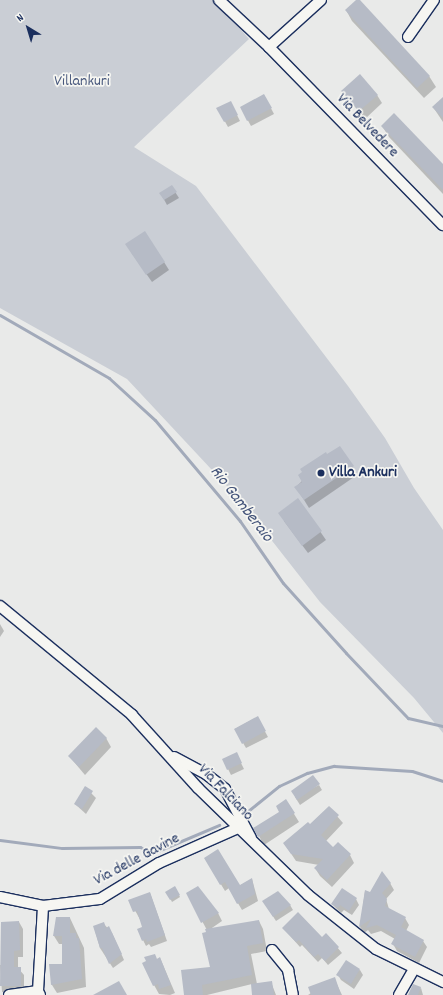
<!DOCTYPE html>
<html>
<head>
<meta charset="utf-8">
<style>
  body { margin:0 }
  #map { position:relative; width:443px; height:995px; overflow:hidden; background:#e9eae9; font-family:Dekko,sans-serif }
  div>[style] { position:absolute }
  .green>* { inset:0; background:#caced5 }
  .shadow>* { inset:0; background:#0003 }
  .stream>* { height:3px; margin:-1.5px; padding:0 1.5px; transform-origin:1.5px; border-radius:1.5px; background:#a2aaba }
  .building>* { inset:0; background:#b6bbc6 }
  .roads { filter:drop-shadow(1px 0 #1b2f5e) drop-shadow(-1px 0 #1b2f5e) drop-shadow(0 1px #1b2f5e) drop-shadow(0 -1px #1b2f5e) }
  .street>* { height:10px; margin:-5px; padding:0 5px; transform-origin:5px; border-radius:5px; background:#f6f6f2 }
  .dots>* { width:11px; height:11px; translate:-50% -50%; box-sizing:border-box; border:2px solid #f6f6f2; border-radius:50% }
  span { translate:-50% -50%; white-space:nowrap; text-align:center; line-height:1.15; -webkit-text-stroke:3.5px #f6f6f2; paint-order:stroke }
  .park-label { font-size:16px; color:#47577c }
  .street-label { font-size:16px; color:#1b2f5e }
  .poi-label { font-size:16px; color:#1b2f5e; font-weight:700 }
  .left { translate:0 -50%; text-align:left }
  .water-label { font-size:17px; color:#44547a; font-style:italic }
  .north { position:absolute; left:8px; top:8px; width:40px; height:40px; -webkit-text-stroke:3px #f6f6f2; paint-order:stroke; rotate:322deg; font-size:11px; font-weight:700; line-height:16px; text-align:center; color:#1b2f5e }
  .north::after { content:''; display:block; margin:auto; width:14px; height:18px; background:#1b2f5e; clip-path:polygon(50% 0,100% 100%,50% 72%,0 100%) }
</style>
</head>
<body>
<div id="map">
  <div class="green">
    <div style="clip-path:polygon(0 0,215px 0,249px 39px,134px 147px,196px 186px,348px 386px,385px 438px,414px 488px,443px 530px,443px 733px,414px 698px,320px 602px,240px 500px,127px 379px,0 308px)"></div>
  </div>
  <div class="shadow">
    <div style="clip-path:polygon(358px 0,429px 76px,436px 87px,424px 98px,352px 21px,346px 10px)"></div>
    <div style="clip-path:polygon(342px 91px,377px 95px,382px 103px,365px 119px)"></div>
    <div style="clip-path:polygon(264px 95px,274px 114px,251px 126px,241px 108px)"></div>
    <div style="clip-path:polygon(443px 98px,443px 122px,433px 107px)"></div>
    <div style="clip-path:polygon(233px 107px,240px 121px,228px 127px,218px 109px)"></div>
    <div style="clip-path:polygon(382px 126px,443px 165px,443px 194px,389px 137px)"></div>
    <div style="clip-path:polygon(172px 187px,179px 198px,167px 205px,161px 194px)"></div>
    <div style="clip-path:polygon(131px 252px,164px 262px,169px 270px,152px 282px)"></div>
    <div style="clip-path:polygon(327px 456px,353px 467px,357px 475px,309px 508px,296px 487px)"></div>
    <div style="clip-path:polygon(298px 499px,326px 540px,308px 553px,284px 521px)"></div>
    <div style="clip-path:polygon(0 624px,4px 631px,0 637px)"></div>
    <div style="clip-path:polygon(257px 717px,268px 737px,246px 748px,235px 729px)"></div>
    <div style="clip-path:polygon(106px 738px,111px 747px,85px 775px,69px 756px)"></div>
    <div style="clip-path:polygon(223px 759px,239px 759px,244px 769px,231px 775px)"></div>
    <div style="clip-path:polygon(319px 785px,322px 790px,300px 805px,295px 797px)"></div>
    <div style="clip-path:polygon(85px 787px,96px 798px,86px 814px,75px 804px)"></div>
    <div style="clip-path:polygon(286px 801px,299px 822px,264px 845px,255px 829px,280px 812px)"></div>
    <div style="clip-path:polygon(329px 807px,343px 823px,326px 841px,333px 848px,350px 855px,354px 863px,332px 887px,320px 876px,315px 868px,319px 865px,296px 861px,284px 843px,310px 825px)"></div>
    <div style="clip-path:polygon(205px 858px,239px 886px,252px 879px,258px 901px,242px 910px,229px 888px,225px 891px)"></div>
    <div style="clip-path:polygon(390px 883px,394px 890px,386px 899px,389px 909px,405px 918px,409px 925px,406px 931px,423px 941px,427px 947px,419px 963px,397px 951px,393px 944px,395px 939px,381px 931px,371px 934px,368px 930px,364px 933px,360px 927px,365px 891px,370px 893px)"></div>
    <div style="clip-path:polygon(175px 887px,180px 897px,172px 902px,167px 892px)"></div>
    <div style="clip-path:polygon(150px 893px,167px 941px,151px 947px,149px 944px,146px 946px,143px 940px,144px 927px,130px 901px)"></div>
    <div style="clip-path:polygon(187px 893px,218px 913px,222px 921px,209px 930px,259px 921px,263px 929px,267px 951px,251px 954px,257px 984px,271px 982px,276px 995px,252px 995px,252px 984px,207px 995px,185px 995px,211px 967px,208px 932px)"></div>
    <div style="clip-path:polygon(356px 899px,359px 905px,352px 915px,344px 910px,341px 913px,332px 904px)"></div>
    <div style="clip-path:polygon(290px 905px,293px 910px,276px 921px,267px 907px)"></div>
    <div style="clip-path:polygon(70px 918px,84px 948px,86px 987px,57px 993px,52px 985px,50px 965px,63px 965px,63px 944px,59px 944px,54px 936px)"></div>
    <div style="clip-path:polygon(19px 922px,23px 929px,23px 957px,18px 957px,18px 968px,24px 975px,24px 992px,2px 992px,0 965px,3px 965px)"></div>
    <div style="clip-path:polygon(103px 923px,112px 933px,124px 960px,113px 968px,100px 948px,94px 927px)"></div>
    <div style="clip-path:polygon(283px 928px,322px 938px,326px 934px,342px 953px,328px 965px,322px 958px,318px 962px,302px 945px,300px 947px)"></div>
    <div style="clip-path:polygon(160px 958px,175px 993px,170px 995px,159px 994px,154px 985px,157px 959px)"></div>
    <div style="clip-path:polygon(360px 970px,363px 975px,354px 989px,341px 980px,338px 975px)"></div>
    <div style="clip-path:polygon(334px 978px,342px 995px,308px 995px,311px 993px)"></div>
    <div style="clip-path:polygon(421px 988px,423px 995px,409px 995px)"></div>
  </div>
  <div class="stream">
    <div style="left:0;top:315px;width:126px;rotate:30deg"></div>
    <div style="left:109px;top:378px;width:62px;rotate:42.4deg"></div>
    <div style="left:155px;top:420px;width:132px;rotate:49.9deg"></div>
    <div style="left:240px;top:521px;width:75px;rotate:55.3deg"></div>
    <div style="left:283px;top:583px;width:94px;rotate:48deg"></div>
    <div style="left:346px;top:653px;width:90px;rotate:46.4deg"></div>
    <div style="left:408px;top:718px;width:36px;rotate:13deg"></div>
    <div style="left:248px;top:811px;width:40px;rotate:-39deg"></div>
    <div style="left:279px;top:786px;width:31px;rotate:-25deg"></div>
    <div style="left:307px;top:773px;width:28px;rotate:-15deg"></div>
    <div style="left:334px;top:766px;width:78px;rotate:3.7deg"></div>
    <div style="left:412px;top:771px;width:33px;rotate:18deg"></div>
    <div style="left:0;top:840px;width:63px;rotate:7.4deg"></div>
    <div style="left:62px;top:848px;width:78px;rotate:-0.7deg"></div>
    <div style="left:140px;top:847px;width:14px;rotate:25deg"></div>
    <div style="left:153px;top:853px;width:72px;rotate:-23deg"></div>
  </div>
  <div class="building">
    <div style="clip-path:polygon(356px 0,360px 0,430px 76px,417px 88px,345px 10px)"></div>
    <div style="clip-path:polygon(360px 74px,378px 95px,359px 111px,341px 91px)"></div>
    <div style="clip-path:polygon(264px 94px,272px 108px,247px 121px,240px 107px)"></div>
    <div style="clip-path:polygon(443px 97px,443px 118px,432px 107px)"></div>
    <div style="clip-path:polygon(231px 101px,238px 115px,224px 122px,216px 108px)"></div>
    <div style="clip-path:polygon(394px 113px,443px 164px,443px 190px,381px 126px)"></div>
    <div style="clip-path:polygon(172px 185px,177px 192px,164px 200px,159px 193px)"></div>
    <div style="clip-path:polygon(145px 231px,165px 262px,146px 275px,125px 244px)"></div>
    <div style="clip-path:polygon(340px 446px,354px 466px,304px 500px,294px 487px,302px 482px,298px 475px,302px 472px,300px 469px,326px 452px,327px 454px)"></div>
    <div style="clip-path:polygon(298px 498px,322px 531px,302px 546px,278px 513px)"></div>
    <div style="clip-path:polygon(258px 716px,266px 731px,242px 744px,234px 729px)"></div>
    <div style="clip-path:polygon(96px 727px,107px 738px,79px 767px,68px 756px)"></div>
    <div style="clip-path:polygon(237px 752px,242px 763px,227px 770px,222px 759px)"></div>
    <div style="clip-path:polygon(313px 775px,320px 784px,297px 800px,291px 791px)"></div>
    <div style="clip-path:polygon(85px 786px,93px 791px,82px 809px,74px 804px)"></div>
    <div style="clip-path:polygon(286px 799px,295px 813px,258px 837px,253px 828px,279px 812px,276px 806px)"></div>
    <div style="clip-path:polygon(329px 806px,339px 815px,321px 835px,333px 847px,338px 842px,351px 854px,327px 880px,314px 868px,323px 859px,291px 854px,283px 843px,308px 822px,310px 824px)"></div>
    <div style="clip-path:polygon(218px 849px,240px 885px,252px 878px,255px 894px,237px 904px,225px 882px,220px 885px,204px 858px)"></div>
    <div style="clip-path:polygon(382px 871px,391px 883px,382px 893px,387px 899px,385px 906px,406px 917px,401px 927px,424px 940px,415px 957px,391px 944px,396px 935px,377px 925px,366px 928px,371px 919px,359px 927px,365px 890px,370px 892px)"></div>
    <div style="clip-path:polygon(175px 886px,180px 895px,170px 900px,165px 892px)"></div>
    <div style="clip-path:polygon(198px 886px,219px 913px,201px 923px,186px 893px)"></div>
    <div style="clip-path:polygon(342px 888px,357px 898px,349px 911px,340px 905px,338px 908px,331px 904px)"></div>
    <div style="clip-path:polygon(278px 891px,291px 905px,273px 917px,262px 901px)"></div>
    <div style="clip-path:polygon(150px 892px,165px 935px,147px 942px,146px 939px,142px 941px,137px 929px,142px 927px,137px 911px,133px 912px,128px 900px)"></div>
    <div style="clip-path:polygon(298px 912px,322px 937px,326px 933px,339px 947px,325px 961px,318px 954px,314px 957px,299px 940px,296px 942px,282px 928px)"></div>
    <div style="clip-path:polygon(56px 917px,70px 917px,70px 933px,76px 933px,76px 938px,79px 938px,82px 979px,51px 985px,49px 964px,62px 964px,62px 936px,53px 936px)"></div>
    <div style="clip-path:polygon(259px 920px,263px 943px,247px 946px,252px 975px,202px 985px,203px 995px,184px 995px,181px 970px,210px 967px,202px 933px,206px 932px,205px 929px)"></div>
    <div style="clip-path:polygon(19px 921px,20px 950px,14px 951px,14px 967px,21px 967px,21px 986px,0 986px,1px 922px)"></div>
    <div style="clip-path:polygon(104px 922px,106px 928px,109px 926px,122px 954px,109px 964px,102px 948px,100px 948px,93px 926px)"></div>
    <div style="clip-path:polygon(155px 954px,157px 959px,160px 957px,171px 985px,159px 989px,158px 984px,153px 986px,142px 963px,146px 961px,144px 957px)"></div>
    <div style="clip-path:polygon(346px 960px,360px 969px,351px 984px,336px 975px)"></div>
    <div style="clip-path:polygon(335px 977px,341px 995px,311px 995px,308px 987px)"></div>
    <div style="clip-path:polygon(119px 981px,127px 995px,93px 995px)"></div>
    <div style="clip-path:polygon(272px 981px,274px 995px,252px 995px,251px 984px)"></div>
    <div style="clip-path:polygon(413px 984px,421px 987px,418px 995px,408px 995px)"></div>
  </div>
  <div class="roads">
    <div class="street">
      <div style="left:219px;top:0;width:69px;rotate:43.2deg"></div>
      <div style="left:269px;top:47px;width:249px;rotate:45.7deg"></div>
      <div style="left:408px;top:37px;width:45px;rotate:-54.9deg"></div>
      <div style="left:269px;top:47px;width:70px;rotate:-42.1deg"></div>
      <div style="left:0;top:606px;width:171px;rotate:39.5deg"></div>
      <div style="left:132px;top:715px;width:98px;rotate:47.9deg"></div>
      <div style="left:198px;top:788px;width:153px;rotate:44.2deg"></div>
      <div style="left:308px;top:895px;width:87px;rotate:38.5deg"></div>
      <div style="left:376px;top:949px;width:75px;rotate:26.2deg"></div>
      <div style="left:174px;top:757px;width:36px;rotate:28deg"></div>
      <div style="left:206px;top:774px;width:24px;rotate:38deg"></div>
      <div style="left:225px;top:789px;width:55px;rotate:62deg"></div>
      <div style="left:0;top:897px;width:44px;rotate:11.8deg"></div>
      <div style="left:43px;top:906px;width:57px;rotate:-7deg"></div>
      <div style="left:100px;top:899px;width:69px;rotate:-31.4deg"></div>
      <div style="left:159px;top:863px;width:86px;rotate:-23.9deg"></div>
      <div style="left:272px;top:950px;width:26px;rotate:51deg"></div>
      <div style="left:288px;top:970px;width:25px;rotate:79deg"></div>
      <div style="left:9px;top:995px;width:29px;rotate:-8deg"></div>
      <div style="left:40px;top:995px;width:4px;rotate:-117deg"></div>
      <div style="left:38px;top:991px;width:85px;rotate:-86.6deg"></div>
      <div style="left:399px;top:995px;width:30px;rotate:-60deg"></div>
    </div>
  </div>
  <div class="dots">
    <div style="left:321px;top:473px;background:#1b2f5e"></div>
  </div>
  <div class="park-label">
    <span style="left:82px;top:82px">Villankuri</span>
  </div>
  <div class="street-label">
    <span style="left:367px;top:126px;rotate:46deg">Via Belvedere</span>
    <span style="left:225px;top:793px;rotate:46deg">Via Falciano</span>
    <span style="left:137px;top:860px;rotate:-28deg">Via delle Gavine</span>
  </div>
  <div class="poi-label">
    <span class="left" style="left:329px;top:473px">Villa Ankuri</span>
  </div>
  <div class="water-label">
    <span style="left:240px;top:505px;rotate:52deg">Rio Gamberaio</span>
  </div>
  <div class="north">N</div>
</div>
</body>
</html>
